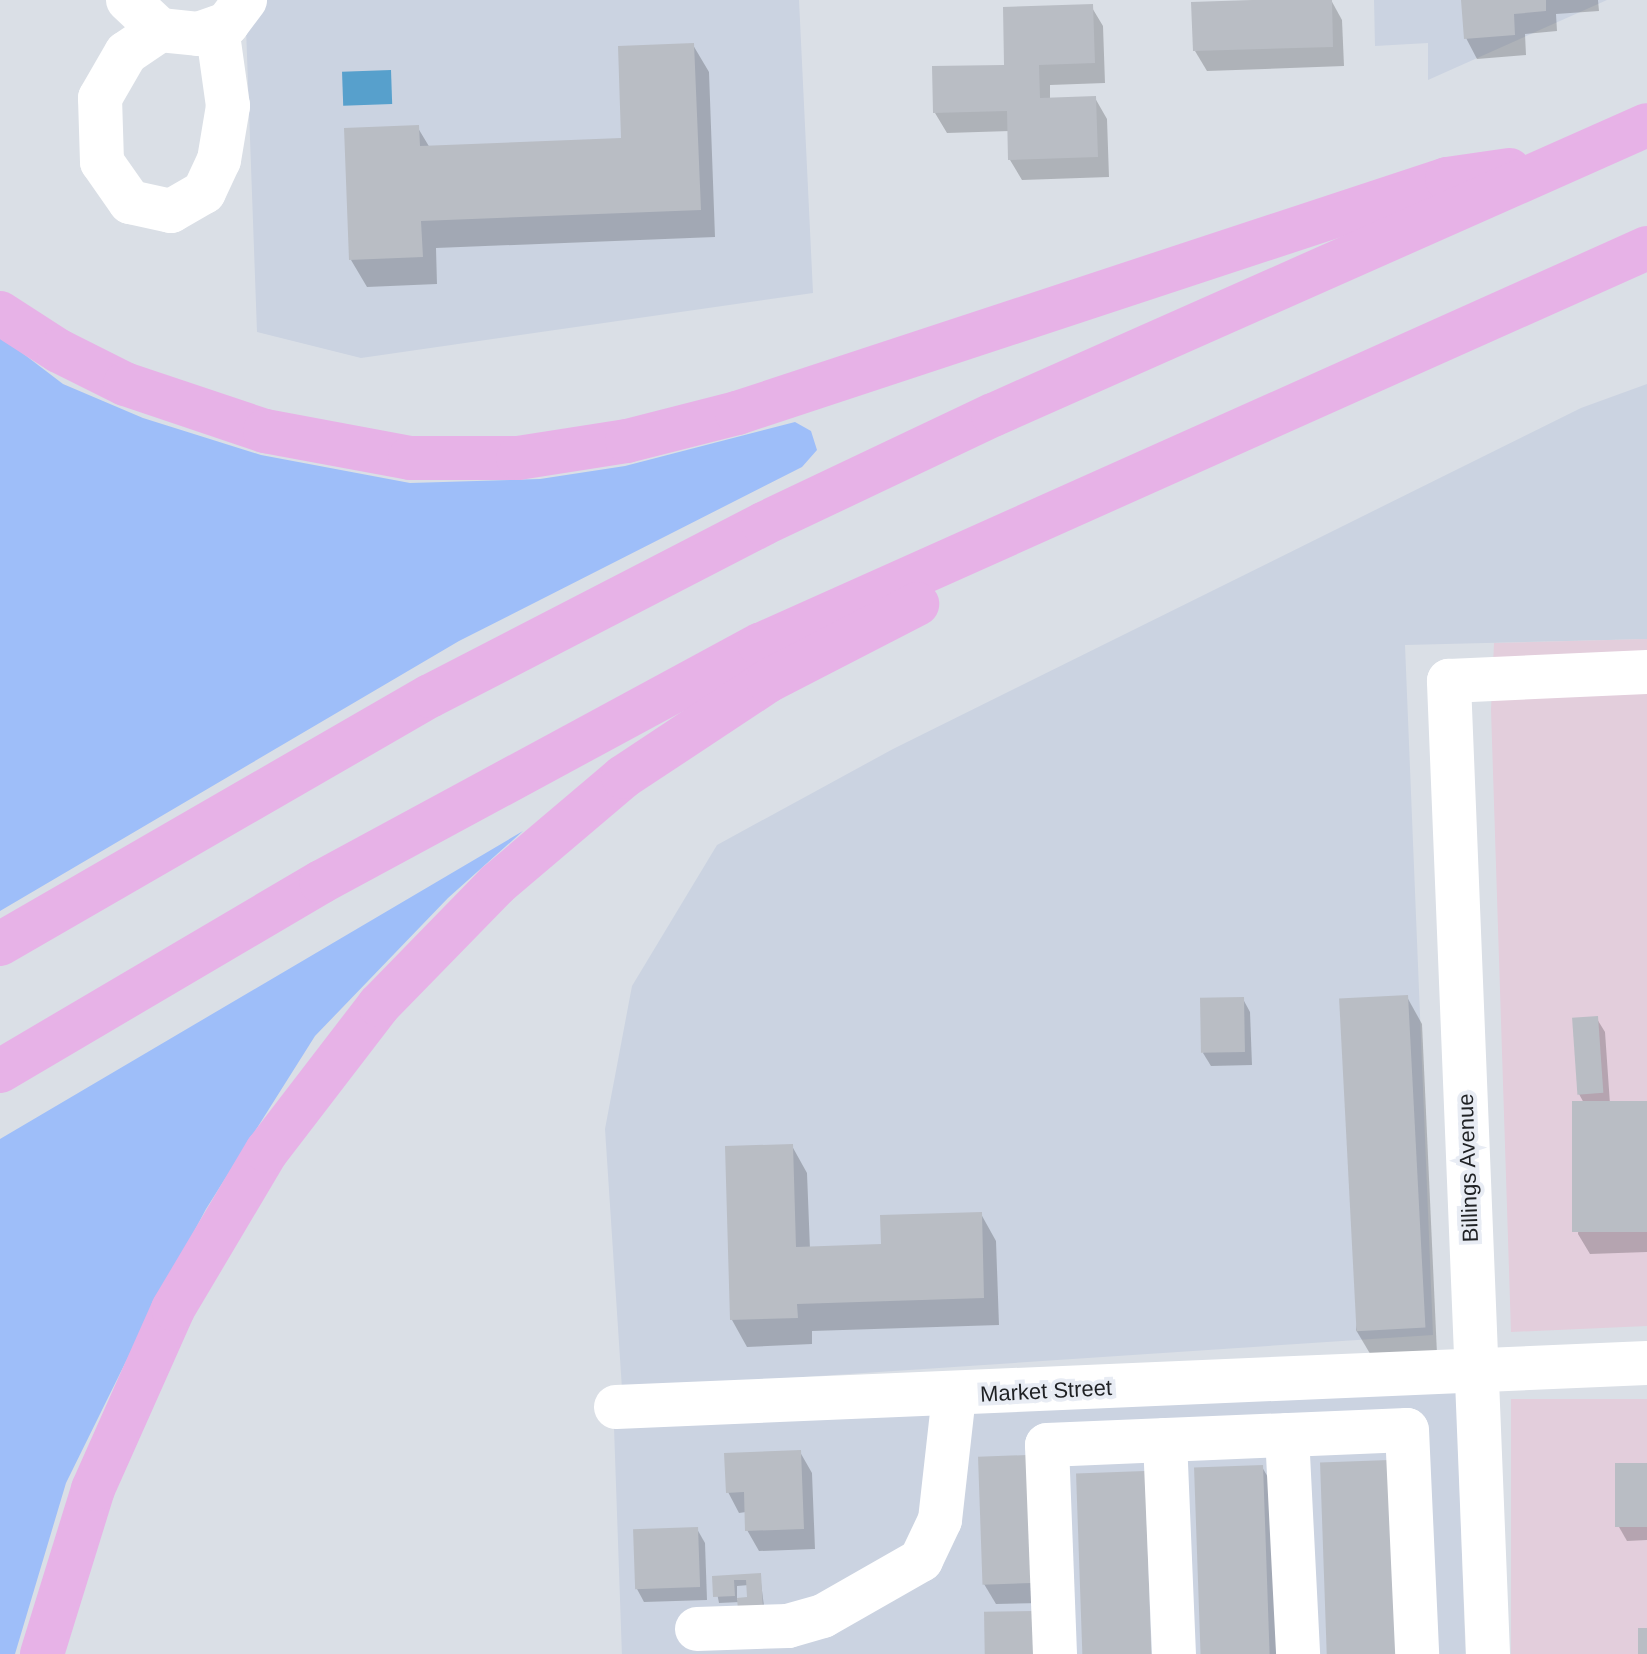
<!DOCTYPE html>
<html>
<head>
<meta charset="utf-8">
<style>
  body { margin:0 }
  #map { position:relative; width:1647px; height:1654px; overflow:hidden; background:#dadfe6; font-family:Arial,sans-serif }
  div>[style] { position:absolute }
  .built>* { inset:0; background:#cbd3e1; transform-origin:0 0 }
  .industrial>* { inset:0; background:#e3cedc; transform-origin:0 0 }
  .green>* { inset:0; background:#9ebef9 }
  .water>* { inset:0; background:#57a0cc; transform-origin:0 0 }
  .shadow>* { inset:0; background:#0003 }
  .building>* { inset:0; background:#b9bdc4; transform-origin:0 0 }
  .minor>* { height:44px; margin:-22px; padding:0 22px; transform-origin:22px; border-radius:22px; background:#fff }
  .highway>* { height:44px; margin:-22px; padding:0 22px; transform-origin:22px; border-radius:22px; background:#e7b2e7 }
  span { translate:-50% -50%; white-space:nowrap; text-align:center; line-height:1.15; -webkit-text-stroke:8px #e8ecf4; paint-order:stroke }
  .street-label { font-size:22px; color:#1f2124 }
</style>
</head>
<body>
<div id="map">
  <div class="built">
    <i style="clip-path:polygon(245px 0,799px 0,813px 293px,361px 358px,257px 332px)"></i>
    <i style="clip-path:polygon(1374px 0,1607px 0,1428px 80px,1428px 43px,1375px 46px)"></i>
    <i style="clip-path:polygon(1647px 384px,1647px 639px,1405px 645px,1433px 1335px,622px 1389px,605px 1129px,632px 986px,717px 845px,893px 749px,1581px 408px)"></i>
    <i style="left:1456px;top:1384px;width:270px;height:843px;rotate:88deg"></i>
  </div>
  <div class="industrial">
    <i style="clip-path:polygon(1647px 639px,1647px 1326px,1511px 1332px,1491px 710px,1494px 643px)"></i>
    <i style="left:1647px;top:1399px;width:255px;height:136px;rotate:90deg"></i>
  </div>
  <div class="green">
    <i style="clip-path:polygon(0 336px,63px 384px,143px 418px,261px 455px,410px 483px,540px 479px,625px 466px,795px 422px,811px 431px,817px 450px,802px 467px,459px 641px,0 911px)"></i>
    <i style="clip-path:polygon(523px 831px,448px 898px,315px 1036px,206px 1209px,137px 1339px,66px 1483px,15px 1654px,0 1654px,0 1139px)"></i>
  </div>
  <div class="water">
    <i style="left:391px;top:70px;width:34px;height:49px;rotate:88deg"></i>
  </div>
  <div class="shadow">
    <i style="clip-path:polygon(1309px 0,1331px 0,1342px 20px,1344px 66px,1207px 71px,1195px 51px)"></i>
    <i style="clip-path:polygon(1463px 0,1598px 0,1599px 11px,1556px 14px,1557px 31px,1525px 34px,1526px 55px,1477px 59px,1466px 38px)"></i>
    <i style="clip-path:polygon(1091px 6px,1103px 26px,1105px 83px,1050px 85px,1050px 100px,1095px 98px,1107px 119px,1109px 177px,1022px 180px,1010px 160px,1010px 131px,947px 133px,935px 113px)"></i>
    <i style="clip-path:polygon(693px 45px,709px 72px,715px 237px,436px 248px,437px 284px,367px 287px,351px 260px,418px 128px,430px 148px,624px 140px)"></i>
    <i style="clip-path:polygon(1407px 997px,1422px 1024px,1437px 1354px,1372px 1357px,1356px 1330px)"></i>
    <i style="clip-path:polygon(1243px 999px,1250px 1012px,1252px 1065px,1211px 1066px,1203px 1053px)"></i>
    <i style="clip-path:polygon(1597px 1019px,1605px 1032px,1610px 1104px,1647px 1103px,1647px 1252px,1590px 1254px,1578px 1234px,1585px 1105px,1579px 1094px)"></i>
    <i style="clip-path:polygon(792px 1146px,807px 1173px,810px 1249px,883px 1246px,981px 1214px,996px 1241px,999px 1325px,812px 1331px,812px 1344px,747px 1347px,732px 1320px)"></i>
    <i style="clip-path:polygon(800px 1452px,812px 1473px,815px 1549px,759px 1551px,747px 1530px,746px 1512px,739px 1513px,728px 1492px)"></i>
    <i style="clip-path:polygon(1026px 1457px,1042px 1603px,996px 1604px,984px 1584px)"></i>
    <i style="clip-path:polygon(1647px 1465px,1647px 1540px,1627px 1541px,1619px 1527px)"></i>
    <i style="clip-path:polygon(1262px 1467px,1278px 1494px,1284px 1654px,1203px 1654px)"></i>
    <i style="clip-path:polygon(697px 1529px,705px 1543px,707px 1600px,644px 1602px,637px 1589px)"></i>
    <i style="clip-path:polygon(evenodd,760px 1575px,765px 1614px,740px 1602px,719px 1603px,714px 1578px,760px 1575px,749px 1585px,750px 1599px,737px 1600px,737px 1586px,749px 1585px)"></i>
  </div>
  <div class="building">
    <i style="clip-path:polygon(1252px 0,1332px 0,1333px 47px,1193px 51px,1191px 2px)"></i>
    <i style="clip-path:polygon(1461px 0,1546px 0,1546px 11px,1514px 14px,1515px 35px,1464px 39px)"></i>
    <i style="clip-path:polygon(1093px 4px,1095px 63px,1039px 65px,1040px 98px,1096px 96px,1098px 157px,1008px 160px,1007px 111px,933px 113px,932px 66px,1004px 65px,1003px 7px)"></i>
    <i style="clip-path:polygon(694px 43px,701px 210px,421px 221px,423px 257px,349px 260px,344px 128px,419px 125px,420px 146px,621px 138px,618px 46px)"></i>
    <i style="left:1408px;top:995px;width:333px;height:69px;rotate:87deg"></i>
    <i style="left:1244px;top:997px;width:55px;height:44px;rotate:89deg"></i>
    <i style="left:1598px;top:1016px;width:77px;height:26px;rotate:86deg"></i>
    <i style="left:1647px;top:1101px;width:131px;height:75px;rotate:90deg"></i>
    <i style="clip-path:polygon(793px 1144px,796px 1247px,881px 1244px,880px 1215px,982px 1212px,984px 1298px,797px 1304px,798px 1318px,730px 1320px,725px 1146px)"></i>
    <i style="clip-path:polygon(801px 1450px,804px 1529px,745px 1531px,744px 1492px,726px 1493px,724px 1453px)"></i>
    <i style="left:1027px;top:1455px;width:128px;height:49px;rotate:88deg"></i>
    <i style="left:1390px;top:1460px;width:194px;height:70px;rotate:88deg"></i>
    <i style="left:1647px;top:1463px;width:64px;height:32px;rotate:90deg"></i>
    <i style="left:1263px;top:1465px;width:189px;height:69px;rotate:88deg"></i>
    <i style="left:1145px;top:1471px;width:183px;height:69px;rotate:88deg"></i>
    <i style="left:698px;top:1527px;width:60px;height:65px;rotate:88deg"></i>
    <i style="clip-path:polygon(761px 1573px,763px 1608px,738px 1610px,737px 1598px,747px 1597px,746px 1580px,734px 1580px,735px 1596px,713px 1597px,712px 1576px)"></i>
    <i style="left:1034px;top:1611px;width:43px;height:50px;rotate:89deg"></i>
    <i style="left:1638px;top:1628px;width:9px;height:26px"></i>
  </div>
  <div class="minor">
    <i style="left:128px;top:0;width:44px;rotate:43.2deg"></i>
    <i style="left:160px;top:30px;width:38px;rotate:6deg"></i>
    <i style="left:198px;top:34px;width:31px;rotate:-19deg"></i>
    <i style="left:227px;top:24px;width:30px;rotate:-53deg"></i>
    <i style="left:160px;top:30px;width:41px;rotate:145.9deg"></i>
    <i style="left:126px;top:53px;width:52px;rotate:120deg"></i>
    <i style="left:100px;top:98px;width:64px;rotate:88.2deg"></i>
    <i style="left:102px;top:162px;width:49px;rotate:55deg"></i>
    <i style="left:130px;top:202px;width:42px;rotate:12.4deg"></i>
    <i style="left:171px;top:211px;width:38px;rotate:-30deg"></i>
    <i style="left:204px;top:192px;width:35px;rotate:-65deg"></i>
    <i style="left:219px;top:160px;width:55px;rotate:-80.5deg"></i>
    <i style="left:228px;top:106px;width:79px;rotate:-98deg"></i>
    <i style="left:616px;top:1407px;width:1032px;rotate:-2.44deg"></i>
    <i style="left:1287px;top:1435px;width:219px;rotate:87.1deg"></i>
    <i style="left:1165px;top:1440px;width:214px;rotate:87.6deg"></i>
    <i style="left:697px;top:1629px;width:91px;rotate:-1.9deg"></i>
    <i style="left:788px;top:1626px;width:36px;rotate:-16deg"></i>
    <i style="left:823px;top:1616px;width:113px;rotate:-29.7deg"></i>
    <i style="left:921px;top:1560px;width:44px;rotate:-64.6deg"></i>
    <i style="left:940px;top:1520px;width:126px;rotate:-83.6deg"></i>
    <i style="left:1055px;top:1654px;width:209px;rotate:-92.2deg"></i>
    <i style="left:1047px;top:1445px;width:360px;rotate:-2.4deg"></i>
    <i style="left:1407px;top:1430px;width:224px;rotate:87.4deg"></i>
    <i style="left:1488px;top:1654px;width:974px;rotate:-92.3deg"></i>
    <i style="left:1449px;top:681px;width:198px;rotate:-2.6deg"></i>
  </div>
  <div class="highway">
    <i style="left:0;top:313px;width:70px;rotate:32.8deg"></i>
    <i style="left:59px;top:351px;width:74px;rotate:26.6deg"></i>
    <i style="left:125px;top:384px;width:148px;rotate:18.6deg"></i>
    <i style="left:265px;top:431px;width:147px;rotate:10.5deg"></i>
    <i style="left:410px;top:458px;width:108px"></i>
    <i style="left:518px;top:458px;width:110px;rotate:-8.9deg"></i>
    <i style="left:627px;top:441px;width:114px;rotate:-14.3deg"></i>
    <i style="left:737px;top:413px;width:748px;rotate:-18.24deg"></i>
    <i style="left:1447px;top:179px;width:63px;rotate:-8.3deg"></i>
    <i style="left:0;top:944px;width:496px;rotate:-30deg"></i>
    <i style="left:430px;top:696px;width:375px;rotate:-27.3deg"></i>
    <i style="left:763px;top:524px;width:255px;rotate:-25.4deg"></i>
    <i style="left:993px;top:415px;width:715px;rotate:-23.91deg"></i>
    <i style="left:0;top:1071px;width:373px;rotate:-30.5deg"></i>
    <i style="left:321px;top:882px;width:499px;rotate:-28.4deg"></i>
    <i style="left:760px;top:645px;width:972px;rotate:-24.11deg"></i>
    <i style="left:42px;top:1654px;width:173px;rotate:-72.8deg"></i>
    <i style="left:93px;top:1489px;width:197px;rotate:-66deg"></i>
    <i style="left:173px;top:1309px;width:184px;rotate:-59.3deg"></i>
    <i style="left:267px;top:1151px;width:184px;rotate:-52.5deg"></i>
    <i style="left:379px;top:1005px;width:169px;rotate:-45.7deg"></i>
    <i style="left:497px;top:884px;width:165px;rotate:-40.3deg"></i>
    <i style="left:623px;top:777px;width:174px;rotate:-33.5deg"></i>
    <i style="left:768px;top:681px;width:168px;rotate:-27.3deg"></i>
  </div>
  <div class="street-label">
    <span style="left:1468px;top:1168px;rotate:-92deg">Billings Avenue</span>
    <span style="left:1046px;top:1391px;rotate:-3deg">Market Street</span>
  </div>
</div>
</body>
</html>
